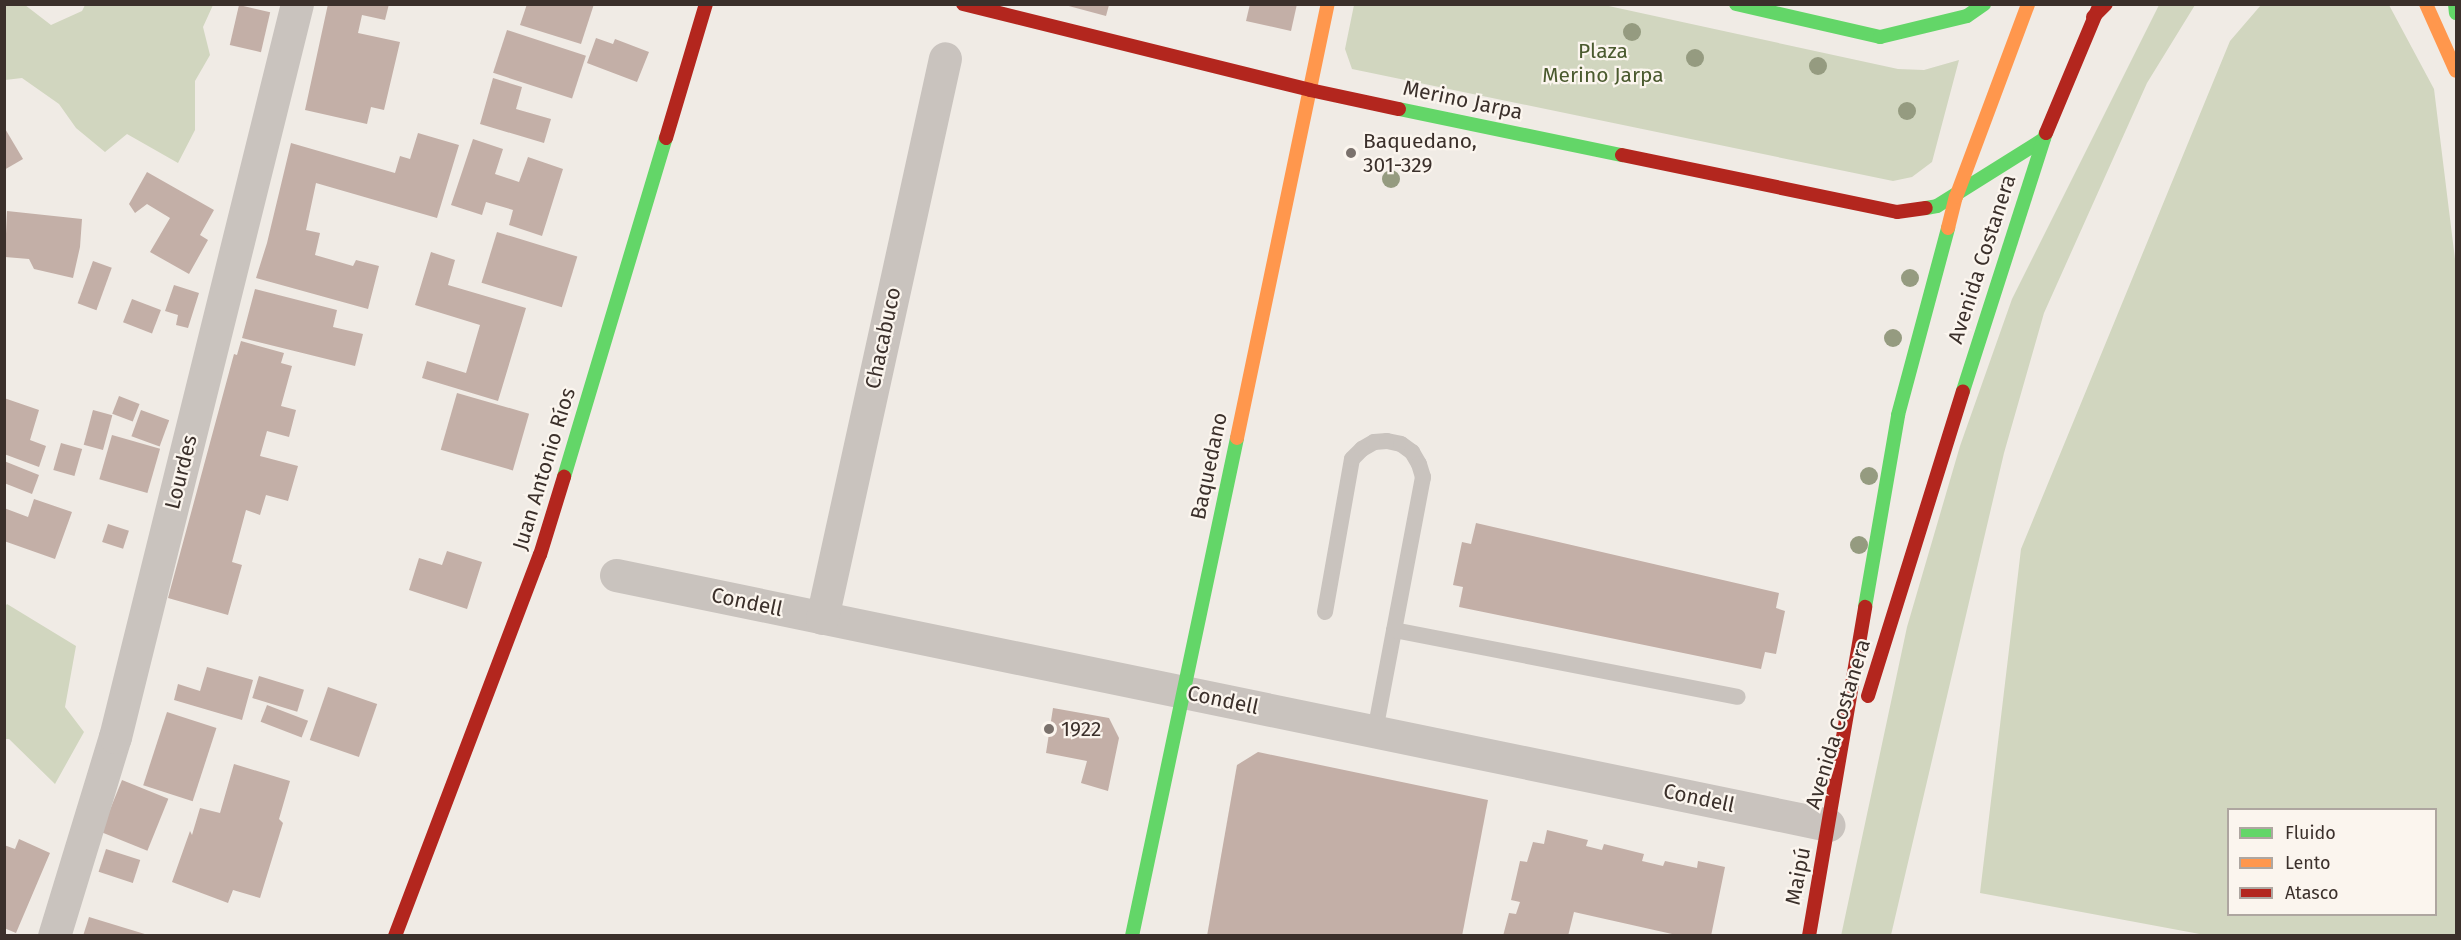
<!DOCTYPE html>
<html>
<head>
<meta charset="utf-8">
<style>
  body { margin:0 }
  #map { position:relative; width:2461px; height:940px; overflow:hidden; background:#f0ebe5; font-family:"Fira Sans",sans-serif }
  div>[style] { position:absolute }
  .green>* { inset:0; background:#d1d6bf }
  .building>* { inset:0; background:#c3afa7; transform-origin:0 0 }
  .lane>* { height:16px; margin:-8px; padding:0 8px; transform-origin:8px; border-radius:8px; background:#c9c3be }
  .street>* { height:33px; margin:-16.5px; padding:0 16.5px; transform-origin:16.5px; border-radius:16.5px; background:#c9c3be }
  .fast>* { height:14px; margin:-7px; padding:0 7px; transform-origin:7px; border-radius:7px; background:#63d668 }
  .slow>* { height:14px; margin:-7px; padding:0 7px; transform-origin:7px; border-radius:7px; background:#ff974d }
  .jam>* { height:14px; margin:-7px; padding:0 7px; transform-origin:7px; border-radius:7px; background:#b3261e }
  .trees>* { width:18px; height:18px; margin:-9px; border-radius:50%; background:#959b80 }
  .dots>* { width:16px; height:16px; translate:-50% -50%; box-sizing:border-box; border:3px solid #fbf5ee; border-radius:50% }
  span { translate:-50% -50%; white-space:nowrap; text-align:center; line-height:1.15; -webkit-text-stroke:4.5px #fbf5ee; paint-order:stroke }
  .park-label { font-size:21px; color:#4a5a2e }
  .street-label { font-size:21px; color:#3b302b }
  .poi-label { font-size:21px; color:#3b302b }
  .left { translate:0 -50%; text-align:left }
  .frame { position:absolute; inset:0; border:6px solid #3b302b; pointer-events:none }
  .legend { position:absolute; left:2227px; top:808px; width:210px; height:108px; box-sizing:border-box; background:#fbf5ee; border:2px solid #aea6a0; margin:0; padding:8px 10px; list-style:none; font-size:18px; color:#3b302b }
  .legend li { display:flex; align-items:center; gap:12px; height:30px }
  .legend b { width:30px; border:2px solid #aea6a0 }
</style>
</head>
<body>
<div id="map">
  <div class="green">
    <i style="clip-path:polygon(4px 5px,25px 5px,51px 25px,82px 11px,85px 5px,213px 5px,203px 27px,210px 55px,195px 81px,195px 130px,178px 163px,127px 134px,105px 152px,76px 128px,59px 104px,22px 78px,5px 80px)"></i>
    <i style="clip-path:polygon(1604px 5px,1898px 69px,1924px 70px,1959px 60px,1932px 162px,1912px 177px,1893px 181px,1352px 69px,1345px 49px,1354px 5px)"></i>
    <i style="clip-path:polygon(2159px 5px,2195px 5px,2147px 83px,2044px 313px,2004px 453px,1891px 935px,1841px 936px,1907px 627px,1960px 446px,2012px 299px)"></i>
    <i style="clip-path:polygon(evenodd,2261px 5px,2389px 5px,2434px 89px,2456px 267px,2456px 935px,2205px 935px,1980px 893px,2021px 549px,2230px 41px,2261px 5px,2228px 810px,2436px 810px,2436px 914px,2228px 914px,2228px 810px)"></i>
    <i style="clip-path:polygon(7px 604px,76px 646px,65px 707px,84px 732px,55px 784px,9px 739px,5px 739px,4px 608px)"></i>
  </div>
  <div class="building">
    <i style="clip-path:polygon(328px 4px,389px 4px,385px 20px,362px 15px,358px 33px,400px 42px,384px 110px,371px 107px,367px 124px,305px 110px)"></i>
    <i style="clip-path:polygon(527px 4px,594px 4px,581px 44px,520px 25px)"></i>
    <i style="clip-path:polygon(1250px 4px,1297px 4px,1291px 31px,1246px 21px)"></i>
    <i style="left:239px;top:5px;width:32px;height:41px;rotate:13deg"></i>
    <i style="clip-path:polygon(1065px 5px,1109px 5px,1106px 16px)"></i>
    <i style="left:507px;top:30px;width:83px;height:45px;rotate:18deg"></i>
    <i style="clip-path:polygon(596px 38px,613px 44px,615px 39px,649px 52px,637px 82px,587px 63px)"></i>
    <i style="clip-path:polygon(493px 78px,522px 87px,516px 109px,551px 119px,544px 143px,480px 124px)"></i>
    <i style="clip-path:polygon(4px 127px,23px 159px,4px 170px)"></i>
    <i style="clip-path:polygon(418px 133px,459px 145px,437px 218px,316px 183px,306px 230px,320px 233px,315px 255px,353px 266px,356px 260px,379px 266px,368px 309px,256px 278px,267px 243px,291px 143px,395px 173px,400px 156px,410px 159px)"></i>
    <i style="clip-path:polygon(473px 139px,503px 149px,495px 174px,519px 182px,528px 157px,563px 169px,542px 236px,509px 225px,513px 210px,486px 202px,482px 215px,451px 205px)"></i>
    <i style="clip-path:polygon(147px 172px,214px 210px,200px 235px,208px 240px,189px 274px,150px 252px,170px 218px,147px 204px,135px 213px,129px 204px)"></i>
    <i style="clip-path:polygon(7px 211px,82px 219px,80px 247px,73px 278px,34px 269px,29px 259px,5px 257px)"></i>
    <i style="left:497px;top:232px;width:84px;height:53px;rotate:17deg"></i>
    <i style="clip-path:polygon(431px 252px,455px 260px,448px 285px,526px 308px,498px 401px,422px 378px,427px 361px,466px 373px,480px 325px,415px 305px)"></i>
    <i style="left:93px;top:261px;width:20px;height:45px;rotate:20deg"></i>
    <i style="clip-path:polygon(174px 285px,199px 293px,188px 328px,176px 325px,178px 315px,165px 311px)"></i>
    <i style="clip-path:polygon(255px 289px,337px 310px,333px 327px,363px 334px,355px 366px,242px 338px)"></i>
    <i style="left:132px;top:299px;width:31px;height:25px;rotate:21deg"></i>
    <i style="clip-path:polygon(241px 341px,284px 353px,281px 363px,292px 366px,281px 406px,296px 410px,289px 437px,267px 431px,260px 456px,298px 466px,288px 501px,266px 495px,260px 515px,246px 510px,232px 562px,242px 565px,228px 615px,168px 598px,234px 354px,237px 355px)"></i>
    <i style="left:457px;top:393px;width:75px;height:59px;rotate:16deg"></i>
    <i style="left:119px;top:396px;width:22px;height:19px;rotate:21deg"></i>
    <i style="clip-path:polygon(4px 398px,39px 410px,30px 440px,46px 446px,39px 467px,4px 454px)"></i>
    <i style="left:93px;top:410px;width:20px;height:36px;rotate:15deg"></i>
    <i style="left:141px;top:410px;width:30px;height:28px;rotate:20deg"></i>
    <i style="left:112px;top:435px;width:50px;height:46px;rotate:16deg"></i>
    <i style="left:61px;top:443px;width:22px;height:28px;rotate:16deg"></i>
    <i style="clip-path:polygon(4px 461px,39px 475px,32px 494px,4px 483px)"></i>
    <i style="clip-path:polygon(34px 499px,72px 512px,55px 559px,4px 541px,4px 508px,28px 517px)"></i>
    <i style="clip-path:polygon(1476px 523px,1779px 593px,1776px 608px,1785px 611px,1776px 654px,1765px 652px,1761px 669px,1459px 607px,1463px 587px,1453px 585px,1462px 542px,1471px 544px)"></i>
    <i style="left:108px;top:524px;width:22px;height:19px;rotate:18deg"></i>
    <i style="clip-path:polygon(447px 551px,482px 562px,467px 609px,409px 590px,419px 558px,442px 565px)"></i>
    <i style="clip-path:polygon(207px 667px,253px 680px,242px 720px,174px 700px,178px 684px,200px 691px)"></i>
    <i style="left:259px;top:676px;width:47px;height:23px;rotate:17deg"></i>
    <i style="left:328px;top:687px;width:52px;height:56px;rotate:19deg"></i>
    <i style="left:267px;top:705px;width:44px;height:18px;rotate:21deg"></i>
    <i style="clip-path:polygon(1053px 708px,1109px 718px,1119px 738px,1108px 791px,1081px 783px,1087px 761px,1046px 753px)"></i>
    <i style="left:167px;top:712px;width:52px;height:77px;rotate:18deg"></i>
    <i style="clip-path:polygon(1258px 752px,1488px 800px,1462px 936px,1207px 936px,1237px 765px)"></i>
    <i style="clip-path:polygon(234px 764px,290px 781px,279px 819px,283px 823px,260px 898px,233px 890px,228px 903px,172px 882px,190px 831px,192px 835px,200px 808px,220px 813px)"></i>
    <i style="left:122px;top:780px;width:50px;height:56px;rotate:22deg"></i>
    <i style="clip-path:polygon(1547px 830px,1588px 840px,1586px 846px,1602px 850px,1604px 844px,1644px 854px,1642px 861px,1663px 866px,1665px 861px,1697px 868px,1698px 861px,1725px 867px,1711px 936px,1681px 936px,1574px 912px,1568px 936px,1503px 936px,1509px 913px,1516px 914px,1520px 902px,1511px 900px,1520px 861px,1527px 862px,1533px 842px,1544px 844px)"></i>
    <i style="clip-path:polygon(19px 839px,50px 853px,16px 933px,4px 928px,4px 845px,15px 849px)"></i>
    <i style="left:106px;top:849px;width:36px;height:24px;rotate:18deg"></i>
    <i style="clip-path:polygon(89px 917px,148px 935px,148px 936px,83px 936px)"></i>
  </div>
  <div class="lane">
    <i style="left:1325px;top:612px;width:155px;rotate:-80deg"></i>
    <i style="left:1352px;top:459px;width:14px;rotate:-45deg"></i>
    <i style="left:1362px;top:449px;width:14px;rotate:-30deg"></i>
    <i style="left:1374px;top:442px;width:13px;rotate:-4deg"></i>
    <i style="left:1387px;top:441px;width:14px;rotate:12deg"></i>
    <i style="left:1401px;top:444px;width:14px;rotate:36deg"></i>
    <i style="left:1412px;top:452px;width:14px;rotate:60deg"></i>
    <i style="left:1419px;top:464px;width:14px;rotate:73deg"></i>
    <i style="left:1423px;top:477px;width:258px;rotate:100.7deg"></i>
    <i style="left:1394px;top:630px;width:350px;rotate:11deg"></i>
  </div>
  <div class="street">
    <i style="left:616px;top:575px;width:1238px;rotate:11.65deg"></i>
    <i style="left:822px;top:618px;width:573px;rotate:-77.61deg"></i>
    <i style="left:54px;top:936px;width:208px;rotate:-73deg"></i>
    <i style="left:115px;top:737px;width:755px;rotate:-76.06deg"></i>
  </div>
  <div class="fast">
    <i style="left:1736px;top:4px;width:148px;rotate:12.9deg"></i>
    <i style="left:1880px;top:37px;width:89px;rotate:-13.6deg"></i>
    <i style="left:1967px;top:16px;width:21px;rotate:-35deg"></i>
    <i style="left:2455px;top:4px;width:9px;rotate:84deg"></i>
    <i style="left:1399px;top:109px;width:228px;rotate:11.7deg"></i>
    <i style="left:1926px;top:208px;width:11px;rotate:-10deg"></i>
    <i style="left:1937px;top:206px;width:126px;rotate:-32.1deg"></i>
    <i style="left:1963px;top:391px;width:271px;rotate:-72.2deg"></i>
    <i style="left:564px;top:477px;width:354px;rotate:-73.3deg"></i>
    <i style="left:1865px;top:607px;width:195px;rotate:-80.2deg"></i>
    <i style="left:1898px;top:415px;width:194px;rotate:-75deg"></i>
    <i style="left:1132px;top:936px;width:509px;rotate:-78.09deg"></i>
  </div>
  <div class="slow">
    <i style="left:2426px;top:4px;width:73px;rotate:65.9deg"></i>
    <i style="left:1948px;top:228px;width:32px;rotate:-76deg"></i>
    <i style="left:1956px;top:197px;width:206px;rotate:-69.5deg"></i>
    <i style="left:1237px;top:438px;width:443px;rotate:-78.2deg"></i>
  </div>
  <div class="jam">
    <i style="left:963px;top:4px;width:357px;rotate:13.9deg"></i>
    <i style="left:1310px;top:90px;width:91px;rotate:12.1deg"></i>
    <i style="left:2093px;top:17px;width:18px;rotate:-45deg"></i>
    <i style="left:2046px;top:133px;width:140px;rotate:-67.3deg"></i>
    <i style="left:666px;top:138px;width:140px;rotate:-73.4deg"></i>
    <i style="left:1622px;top:155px;width:281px;rotate:11.7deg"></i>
    <i style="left:1897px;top:212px;width:29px;rotate:-8deg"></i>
    <i style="left:1868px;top:696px;width:319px;rotate:-72.7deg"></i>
    <i style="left:395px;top:936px;width:408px;rotate:-69.2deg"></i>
    <i style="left:540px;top:555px;width:82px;rotate:-72.9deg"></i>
    <i style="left:1809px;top:936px;width:334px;rotate:-80.3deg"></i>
  </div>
  <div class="trees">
    <i style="left:1632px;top:32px"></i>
    <i style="left:1695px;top:58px"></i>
    <i style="left:1818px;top:66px"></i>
    <i style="left:1907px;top:111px"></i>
    <i style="left:1391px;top:179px"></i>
    <i style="left:1910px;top:278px"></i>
    <i style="left:1893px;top:338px"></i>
    <i style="left:1869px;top:476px"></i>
    <i style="left:1859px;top:545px"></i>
  </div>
  <div class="dots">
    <i style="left:1351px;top:153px;background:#7a716c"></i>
    <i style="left:1049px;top:729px;background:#7a716c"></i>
  </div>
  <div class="park-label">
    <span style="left:1603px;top:63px">Plaza<br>Merino Jarpa</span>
  </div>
  <div class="street-label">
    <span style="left:1463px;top:100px;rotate:12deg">Merino Jarpa</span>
    <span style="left:1982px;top:259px;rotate:-72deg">Avenida Costanera</span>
    <span style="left:883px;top:338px;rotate:-78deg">Chacabuco</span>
    <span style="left:1209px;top:466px;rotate:-78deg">Baquedano</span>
    <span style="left:544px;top:469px;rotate:-73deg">Juan Antonio Ríos</span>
    <span style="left:181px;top:472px;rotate:-76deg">Lourdes</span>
    <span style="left:747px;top:602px;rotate:12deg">Condell</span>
    <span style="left:1223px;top:700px;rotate:12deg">Condell</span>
    <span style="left:1838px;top:724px;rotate:-73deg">Avenida Costanera</span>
    <span style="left:1699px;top:798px;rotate:12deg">Condell</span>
    <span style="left:1798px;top:876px;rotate:-79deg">Maipú</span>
  </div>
  <div class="poi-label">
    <span class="left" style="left:1363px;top:153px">Baquedano,<br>301-329</span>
    <span class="left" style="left:1061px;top:729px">1922</span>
  </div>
  <div class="frame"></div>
  <ul class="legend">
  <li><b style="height:8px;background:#63d668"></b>Fluido</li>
  <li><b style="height:8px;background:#ff974d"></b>Lento</li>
  <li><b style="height:8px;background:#b3261e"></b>Atasco</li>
  </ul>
</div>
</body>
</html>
